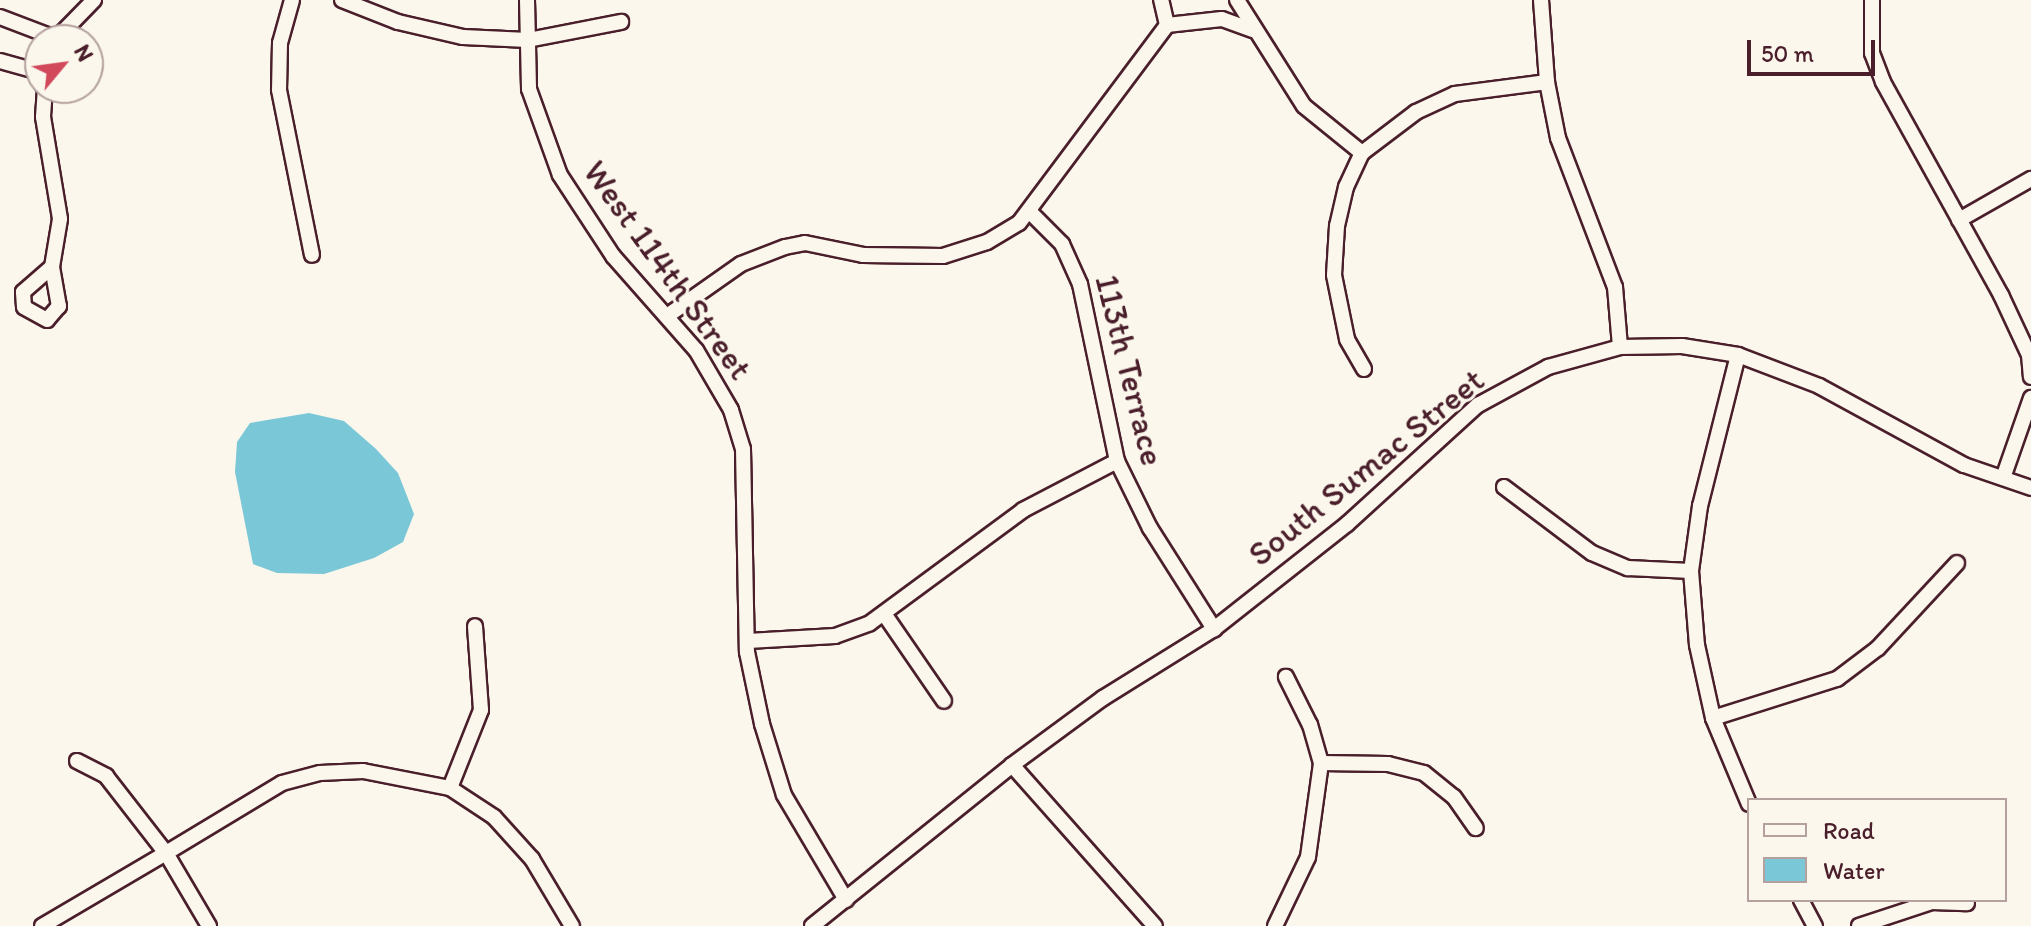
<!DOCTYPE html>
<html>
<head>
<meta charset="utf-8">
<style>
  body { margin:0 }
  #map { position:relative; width:2031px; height:926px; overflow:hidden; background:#fbf7ec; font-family:Itim,sans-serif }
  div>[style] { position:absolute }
  .water>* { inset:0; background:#7ac7d8 }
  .roads { filter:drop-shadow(2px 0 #4a1f2b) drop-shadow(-2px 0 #4a1f2b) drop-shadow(0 2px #4a1f2b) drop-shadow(0 -2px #4a1f2b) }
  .street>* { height:14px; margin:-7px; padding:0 7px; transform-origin:7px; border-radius:7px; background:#fbf7ec }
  span { translate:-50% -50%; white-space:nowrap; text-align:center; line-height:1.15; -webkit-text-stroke:6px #fbf7ec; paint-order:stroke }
  .street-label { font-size:34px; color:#4a1f2b }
  .legend { position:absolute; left:1747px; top:798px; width:260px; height:104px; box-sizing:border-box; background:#fbf7ec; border:2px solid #b4a19f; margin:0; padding:10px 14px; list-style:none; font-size:24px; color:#4a1f2b }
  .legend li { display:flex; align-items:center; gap:16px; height:40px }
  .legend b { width:40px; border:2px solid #b4a19f }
  .north { position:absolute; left:24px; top:24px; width:80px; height:80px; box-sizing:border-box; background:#fbf7ec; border:2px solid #b4a19f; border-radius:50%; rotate:61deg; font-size:22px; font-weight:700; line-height:32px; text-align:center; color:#4a1f2b }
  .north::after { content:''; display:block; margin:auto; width:28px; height:36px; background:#d1495b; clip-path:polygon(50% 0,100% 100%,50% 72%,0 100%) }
  .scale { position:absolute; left:1747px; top:40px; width:128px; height:36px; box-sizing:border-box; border:4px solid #4a1f2b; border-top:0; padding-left:10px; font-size:24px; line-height:28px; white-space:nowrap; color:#4a1f2b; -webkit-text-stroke:6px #fbf7ec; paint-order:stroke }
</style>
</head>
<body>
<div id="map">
  <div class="water">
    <i style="clip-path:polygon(309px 413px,344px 421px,376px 449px,398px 473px,414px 514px,403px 542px,374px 558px,324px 574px,277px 573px,253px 564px,235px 472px,237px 442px,250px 423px)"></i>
  </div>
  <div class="roads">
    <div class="street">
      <i style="left:292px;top:0;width:45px;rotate:105.6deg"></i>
      <i style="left:280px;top:43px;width:47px;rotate:91.2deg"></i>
      <i style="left:279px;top:90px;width:168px;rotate:78.7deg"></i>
      <i style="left:342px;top:0;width:60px;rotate:21.4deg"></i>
      <i style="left:398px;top:22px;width:67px;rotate:13deg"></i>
      <i style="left:463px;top:37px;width:65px;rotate:2.6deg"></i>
      <i style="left:528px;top:40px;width:95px;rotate:-11deg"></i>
      <i style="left:527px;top:0;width:89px;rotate:88.7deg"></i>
      <i style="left:529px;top:89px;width:91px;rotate:70.2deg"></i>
      <i style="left:560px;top:175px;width:97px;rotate:56.8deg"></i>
      <i style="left:613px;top:256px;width:125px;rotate:48.6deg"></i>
      <i style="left:696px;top:350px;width:69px;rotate:59.7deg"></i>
      <i style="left:731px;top:410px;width:41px;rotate:72.9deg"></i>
      <i style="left:743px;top:449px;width:203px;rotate:88.9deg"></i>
      <i style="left:747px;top:652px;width:74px;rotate:78.2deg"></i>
      <i style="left:762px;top:724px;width:74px;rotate:72.8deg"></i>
      <i style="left:784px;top:795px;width:122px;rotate:59.4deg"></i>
      <i style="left:1237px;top:0;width:125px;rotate:57.7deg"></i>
      <i style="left:1304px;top:106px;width:75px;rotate:39deg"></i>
      <i style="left:1541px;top:0;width:82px;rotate:85.8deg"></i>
      <i style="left:1547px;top:82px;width:57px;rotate:78.9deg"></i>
      <i style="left:1558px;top:138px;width:160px;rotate:69.1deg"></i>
      <i style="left:1615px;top:287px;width:60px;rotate:85.2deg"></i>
      <i style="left:1872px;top:0;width:53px;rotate:90deg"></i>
      <i style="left:1872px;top:53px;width:31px;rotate:69deg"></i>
      <i style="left:1883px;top:82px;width:244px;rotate:61deg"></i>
      <i style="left:2001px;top:295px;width:66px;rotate:65deg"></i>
      <i style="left:2029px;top:355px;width:22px;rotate:85deg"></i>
      <i style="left:0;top:17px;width:59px;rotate:20.9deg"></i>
      <i style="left:1167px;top:25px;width:55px;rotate:-6.2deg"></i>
      <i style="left:1222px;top:19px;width:33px;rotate:20deg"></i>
      <i style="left:55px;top:40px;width:56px;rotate:-45.7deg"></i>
      <i style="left:0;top:61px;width:41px;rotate:15.4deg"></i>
      <i style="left:45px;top:88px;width:29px;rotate:94deg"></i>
      <i style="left:43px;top:117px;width:103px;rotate:80.5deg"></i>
      <i style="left:60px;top:219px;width:49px;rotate:99.5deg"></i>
      <i style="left:52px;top:267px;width:40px;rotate:80deg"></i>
      <i style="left:59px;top:306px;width:18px;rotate:131deg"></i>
      <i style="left:47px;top:320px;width:26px;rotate:-151deg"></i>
      <i style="left:24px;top:307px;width:15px;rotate:-94deg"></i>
      <i style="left:23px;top:292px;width:38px;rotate:-41deg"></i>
      <i style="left:1031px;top:213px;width:44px;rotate:45deg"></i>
      <i style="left:1062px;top:244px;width:44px;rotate:65.8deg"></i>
      <i style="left:1080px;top:284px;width:181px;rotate:78.2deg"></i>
      <i style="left:1117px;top:461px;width:75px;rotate:63.8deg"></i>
      <i style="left:1150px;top:528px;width:120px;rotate:57.6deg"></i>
      <i style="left:1959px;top:220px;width:83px;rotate:-29.7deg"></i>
      <i style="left:667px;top:316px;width:90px;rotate:-35.1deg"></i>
      <i style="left:741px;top:264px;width:47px;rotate:-21.1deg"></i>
      <i style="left:785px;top:247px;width:20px;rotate:-11deg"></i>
      <i style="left:805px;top:243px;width:59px;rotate:11.7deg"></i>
      <i style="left:863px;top:255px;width:80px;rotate:0.7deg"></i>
      <i style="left:943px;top:256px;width:46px;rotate:-17.7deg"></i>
      <i style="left:987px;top:242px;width:37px;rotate:-31deg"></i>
      <i style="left:1019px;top:223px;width:247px;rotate:-53.2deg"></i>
      <i style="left:1167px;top:25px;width:26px;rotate:-103deg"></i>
      <i style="left:1738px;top:355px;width:156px;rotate:104.1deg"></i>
      <i style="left:1700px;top:506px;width:66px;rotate:97.9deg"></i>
      <i style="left:1691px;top:571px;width:74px;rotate:85.4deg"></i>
      <i style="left:1697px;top:645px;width:75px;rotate:77.6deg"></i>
      <i style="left:1713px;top:718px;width:93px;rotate:67.3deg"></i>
      <i style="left:1364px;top:369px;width:34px;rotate:-120deg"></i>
      <i style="left:1347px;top:339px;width:65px;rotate:-101.5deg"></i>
      <i style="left:1334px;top:275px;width:49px;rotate:-86.5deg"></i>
      <i style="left:1337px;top:226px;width:40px;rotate:-77deg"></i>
      <i style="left:1346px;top:187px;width:38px;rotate:-65deg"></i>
      <i style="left:1362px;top:153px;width:68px;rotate:-37.2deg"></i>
      <i style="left:1416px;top:112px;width:43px;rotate:-24.8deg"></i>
      <i style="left:1455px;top:94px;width:93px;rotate:-7.4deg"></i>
      <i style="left:2003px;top:478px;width:85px;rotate:-70.7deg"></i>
      <i style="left:1504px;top:487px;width:110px;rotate:36.9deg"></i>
      <i style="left:1592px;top:553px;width:39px;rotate:23deg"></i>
      <i style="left:1628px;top:568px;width:63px;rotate:2.7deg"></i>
      <i style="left:885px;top:615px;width:104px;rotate:55.5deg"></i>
      <i style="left:748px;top:641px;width:87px;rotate:-3.3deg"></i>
      <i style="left:835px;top:636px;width:37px;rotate:-20deg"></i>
      <i style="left:870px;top:623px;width:190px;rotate:-36.4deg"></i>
      <i style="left:1023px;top:510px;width:106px;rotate:-27.5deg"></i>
      <i style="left:1713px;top:718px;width:130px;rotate:-17.5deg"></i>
      <i style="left:1837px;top:679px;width:51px;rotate:-37.1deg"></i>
      <i style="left:1878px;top:648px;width:116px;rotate:-47.1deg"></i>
      <i style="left:77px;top:761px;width:33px;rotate:27deg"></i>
      <i style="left:106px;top:776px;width:98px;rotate:52.1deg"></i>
      <i style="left:166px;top:853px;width:135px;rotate:-31.1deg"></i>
      <i style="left:282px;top:783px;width:39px;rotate:-15deg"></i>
      <i style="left:320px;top:773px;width:43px;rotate:-2.7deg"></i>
      <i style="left:363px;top:771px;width:89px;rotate:11.1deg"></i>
      <i style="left:450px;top:788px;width:53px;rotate:33.4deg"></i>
      <i style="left:494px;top:817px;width:57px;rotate:47.9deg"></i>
      <i style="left:532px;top:859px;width:78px;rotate:59.2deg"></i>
      <i style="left:1321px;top:763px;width:67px;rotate:0.9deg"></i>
      <i style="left:1388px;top:764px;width:37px;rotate:14deg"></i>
      <i style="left:1424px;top:773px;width:38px;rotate:39deg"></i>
      <i style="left:1454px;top:797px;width:38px;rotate:55deg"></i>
      <i style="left:1012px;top:765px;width:215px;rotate:48.4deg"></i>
      <i style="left:450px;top:788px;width:84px;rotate:-68.3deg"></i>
      <i style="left:481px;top:710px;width:84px;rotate:-94.1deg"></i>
      <i style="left:1801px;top:900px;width:30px;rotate:62deg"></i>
      <i style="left:42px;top:926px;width:144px;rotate:-30.5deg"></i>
      <i style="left:166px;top:853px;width:85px;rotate:59.5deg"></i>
      <i style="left:812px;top:926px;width:257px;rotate:-38.8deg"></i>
      <i style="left:1012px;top:765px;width:113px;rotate:-36.4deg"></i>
      <i style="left:1103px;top:698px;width:131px;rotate:-31.9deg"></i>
      <i style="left:1214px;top:629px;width:169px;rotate:-38.3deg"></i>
      <i style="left:1347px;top:524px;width:177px;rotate:-42.3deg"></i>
      <i style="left:1478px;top:405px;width:80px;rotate:-28.5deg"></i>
      <i style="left:1548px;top:367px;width:75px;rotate:-15.5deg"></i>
      <i style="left:1620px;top:347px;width:62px;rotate:-0.9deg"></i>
      <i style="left:1682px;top:346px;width:57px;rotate:9.1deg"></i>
      <i style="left:1738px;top:355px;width:87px;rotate:20.9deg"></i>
      <i style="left:1819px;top:386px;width:165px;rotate:28.6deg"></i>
      <i style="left:1964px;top:465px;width:71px;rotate:18.9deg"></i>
      <i style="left:1275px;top:926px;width:76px;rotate:-64.4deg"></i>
      <i style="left:1308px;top:857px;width:95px;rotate:-82.1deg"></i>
      <i style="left:1321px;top:763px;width:40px;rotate:-106deg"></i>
      <i style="left:1310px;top:725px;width:54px;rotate:-116.6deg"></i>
      <i style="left:1859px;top:926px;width:77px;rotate:-18.2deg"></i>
      <i style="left:1932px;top:902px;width:35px;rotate:2deg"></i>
    </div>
  </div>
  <div class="street-label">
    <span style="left:668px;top:270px;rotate:54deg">West 114th Street</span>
    <span style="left:1130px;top:370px;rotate:76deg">113th Terrace</span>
    <span style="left:1366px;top:467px;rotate:-39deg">South Sumac Street</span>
  </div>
  <ul class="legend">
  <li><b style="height:10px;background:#fbf7ec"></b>Road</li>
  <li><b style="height:22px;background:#7ac7d8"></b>Water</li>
  </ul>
  <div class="north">N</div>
  <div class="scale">50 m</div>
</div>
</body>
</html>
